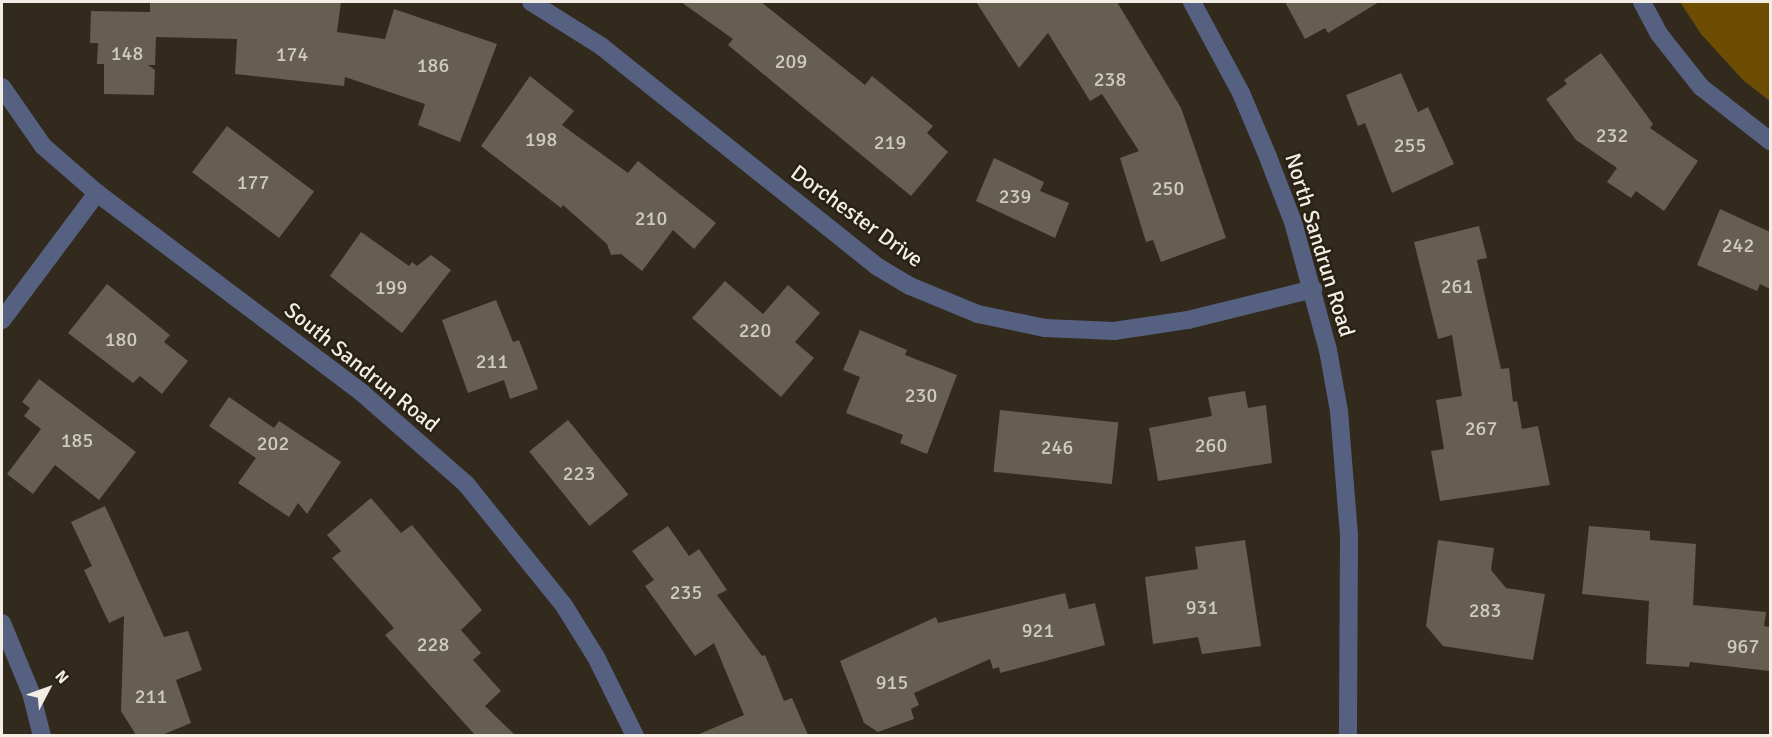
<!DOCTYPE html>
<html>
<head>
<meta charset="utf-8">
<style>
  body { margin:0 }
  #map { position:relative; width:1772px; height:737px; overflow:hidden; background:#322a1d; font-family:Signika,sans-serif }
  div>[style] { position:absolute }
  .green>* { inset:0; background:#6d4d02 }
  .building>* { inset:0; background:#665e50; transform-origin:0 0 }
  .minor>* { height:18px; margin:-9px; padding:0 9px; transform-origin:9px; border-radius:9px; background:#566182 }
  span { translate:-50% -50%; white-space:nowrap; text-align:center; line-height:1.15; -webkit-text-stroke:5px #282114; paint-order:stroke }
  .number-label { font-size:20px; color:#cfcac0 }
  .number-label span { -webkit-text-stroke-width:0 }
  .street-label { font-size:22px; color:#f2eee5 }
  .frame { position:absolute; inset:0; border:3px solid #f2eee5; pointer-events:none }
  .north { position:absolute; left:18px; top:659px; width:60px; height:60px; -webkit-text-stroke:4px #282114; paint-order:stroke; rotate:49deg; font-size:16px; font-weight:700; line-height:24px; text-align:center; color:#f2eee5 }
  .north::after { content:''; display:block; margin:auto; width:21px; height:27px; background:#f2eee5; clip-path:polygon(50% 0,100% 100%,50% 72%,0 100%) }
</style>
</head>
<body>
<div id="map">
  <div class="green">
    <i style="clip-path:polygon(1680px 2px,1770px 2px,1770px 101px,1744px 81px,1701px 34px)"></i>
  </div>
  <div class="building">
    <i style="clip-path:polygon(150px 2px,341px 2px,337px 32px,385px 39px,394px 9px,497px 44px,460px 142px,418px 125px,425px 104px,345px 77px,344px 86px,235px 74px,237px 39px,156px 37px,155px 65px,148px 65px,155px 70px,154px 95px,104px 94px,104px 64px,97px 64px,98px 43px,90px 43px,91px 11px,150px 12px)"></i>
    <i style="clip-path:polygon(681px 2px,761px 2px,865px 85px,872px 76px,933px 126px,927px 133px,948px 152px,911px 196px,728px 45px,733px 39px)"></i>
    <i style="clip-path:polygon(976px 2px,1117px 2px,1181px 108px,1226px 238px,1161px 262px,1153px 240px,1146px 242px,1120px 158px,1139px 151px,1102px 94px,1090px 101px,1048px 33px,1019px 68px)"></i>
    <i style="clip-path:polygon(1285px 2px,1379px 2px,1328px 33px,1325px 28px,1305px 39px)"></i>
    <i style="clip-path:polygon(1601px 53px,1653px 124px,1650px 128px,1698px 161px,1664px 211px,1636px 191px,1631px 198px,1607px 182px,1617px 168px,1576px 140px,1546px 99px,1567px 84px,1564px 80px)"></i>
    <i style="clip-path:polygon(1401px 73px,1418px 112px,1428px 107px,1454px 164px,1392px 193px,1365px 123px,1358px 126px,1346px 95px)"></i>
    <i style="clip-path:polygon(530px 76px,574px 111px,562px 125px,628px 173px,638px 161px,716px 223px,694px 249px,673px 230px,642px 271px,621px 254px,611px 255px,607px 244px,563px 205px,561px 208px,481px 146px)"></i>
    <i style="left:227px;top:126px;width:109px;height:58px;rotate:37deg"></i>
    <i style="clip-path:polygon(994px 158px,1044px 182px,1040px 191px,1069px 203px,1055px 238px,976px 201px)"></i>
    <i style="clip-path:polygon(1720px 209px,1770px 232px,1770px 289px,1760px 284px,1757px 291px,1697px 265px)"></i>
    <i style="clip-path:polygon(1479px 226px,1487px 258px,1477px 260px,1501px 369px,1509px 368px,1513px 402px,1517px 401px,1522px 429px,1538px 426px,1550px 485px,1440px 501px,1431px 451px,1444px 449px,1436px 400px,1462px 396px,1452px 335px,1438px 339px,1414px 242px)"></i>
    <i style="clip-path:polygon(361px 232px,409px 266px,412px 262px,417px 266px,431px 255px,451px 270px,402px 333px,330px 276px)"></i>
    <i style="clip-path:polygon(725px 281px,763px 314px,788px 285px,820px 313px,795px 342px,814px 358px,781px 397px,692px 318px)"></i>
    <i style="clip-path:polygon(107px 284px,170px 335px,164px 342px,188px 361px,162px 394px,140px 376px,133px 383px,68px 333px)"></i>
    <i style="clip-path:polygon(496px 300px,513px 342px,519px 340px,538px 389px,510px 399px,504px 380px,468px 393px,442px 320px)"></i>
    <i style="clip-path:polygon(860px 330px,907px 350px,905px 355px,957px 375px,927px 454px,900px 443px,903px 435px,846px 413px,860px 377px,843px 370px)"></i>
    <i style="clip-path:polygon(39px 379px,136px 452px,99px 500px,55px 465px,33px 494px,7px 474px,41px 429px,24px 416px,30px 408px,22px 402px)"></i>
    <i style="clip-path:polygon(1245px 391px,1248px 408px,1266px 405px,1272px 463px,1158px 481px,1149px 428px,1212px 416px,1208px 397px)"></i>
    <i style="clip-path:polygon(229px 397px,274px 428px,279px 421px,341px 462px,307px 514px,298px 503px,289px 517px,238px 483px,256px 458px,209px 426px)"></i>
    <i style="left:1000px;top:410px;width:119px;height:62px;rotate:6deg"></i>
    <i style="left:568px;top:420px;width:96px;height:50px;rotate:51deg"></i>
    <i style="clip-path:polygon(371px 498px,401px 533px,412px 525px,482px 610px,461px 630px,481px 653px,473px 660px,501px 691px,485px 706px,515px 735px,475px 735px,385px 635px,394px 628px,332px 558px,341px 551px,327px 535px)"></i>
    <i style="clip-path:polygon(105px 506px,164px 637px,188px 631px,202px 670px,176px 680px,191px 723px,162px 735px,136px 735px,121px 711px,124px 616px,109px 623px,84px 570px,92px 566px,71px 522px)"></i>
    <i style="clip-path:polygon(668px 526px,689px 556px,699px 549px,727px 590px,717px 595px,762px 656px,765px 655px,784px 701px,792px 698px,808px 735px,697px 735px,744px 715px,714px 643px,695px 656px,645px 586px,654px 580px,632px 551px)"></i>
    <i style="clip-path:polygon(1589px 526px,1650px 531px,1650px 540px,1696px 544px,1693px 605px,1766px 612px,1764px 626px,1770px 627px,1770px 671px,1690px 662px,1689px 667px,1646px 664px,1649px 601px,1582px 594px)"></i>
    <i style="clip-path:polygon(1245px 540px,1261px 646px,1202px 654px,1198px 637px,1153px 644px,1145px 577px,1198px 569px,1195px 547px)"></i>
    <i style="clip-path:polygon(1438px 540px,1494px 548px,1491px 570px,1506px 588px,1545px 594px,1533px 660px,1443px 646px,1426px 626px)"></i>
    <i style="clip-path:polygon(1065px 593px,1069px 609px,1095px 603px,1105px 645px,1000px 673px,999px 667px,993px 669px,990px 659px,914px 693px,919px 705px,911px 709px,914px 719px,878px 732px,864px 723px,840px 661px,936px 617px,938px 623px)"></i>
  </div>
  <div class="minor">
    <i style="left:531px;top:2px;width:83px;rotate:32.2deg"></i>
    <i style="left:601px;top:46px;width:354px;rotate:38.6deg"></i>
    <i style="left:878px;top:267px;width:37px;rotate:31deg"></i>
    <i style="left:910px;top:286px;width:74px;rotate:22.4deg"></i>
    <i style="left:978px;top:314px;width:68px;rotate:11.8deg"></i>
    <i style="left:1045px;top:328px;width:69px;rotate:2.5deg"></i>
    <i style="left:1114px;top:331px;width:75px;rotate:-8.5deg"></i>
    <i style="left:1188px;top:320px;width:129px;rotate:-13.9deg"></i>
    <i style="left:1192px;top:2px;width:103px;rotate:61.7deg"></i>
    <i style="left:1241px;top:93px;width:69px;rotate:67.1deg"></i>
    <i style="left:1268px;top:157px;width:70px;rotate:69deg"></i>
    <i style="left:1293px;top:222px;width:133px;rotate:74.7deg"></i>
    <i style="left:1328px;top:350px;width:62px;rotate:79.8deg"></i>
    <i style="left:1339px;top:411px;width:124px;rotate:85.4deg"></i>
    <i style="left:1349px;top:535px;width:201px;rotate:90.3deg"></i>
    <i style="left:1642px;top:2px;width:36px;rotate:62deg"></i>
    <i style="left:1659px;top:34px;width:68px;rotate:51.6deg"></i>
    <i style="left:1701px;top:87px;width:88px;rotate:38deg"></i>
    <i style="left:2px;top:87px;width:72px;rotate:55.2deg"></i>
    <i style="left:43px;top:146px;width:72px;rotate:41deg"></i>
    <i style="left:97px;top:193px;width:331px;rotate:37deg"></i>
    <i style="left:361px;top:392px;width:140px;rotate:41.2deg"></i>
    <i style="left:466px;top:484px;width:154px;rotate:51.1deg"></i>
    <i style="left:563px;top:604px;width:62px;rotate:58.1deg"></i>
    <i style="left:596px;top:657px;width:88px;rotate:63.7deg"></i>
    <i style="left:2px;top:320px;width:159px;rotate:-53.2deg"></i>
    <i style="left:2px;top:623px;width:76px;rotate:67.5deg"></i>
    <i style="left:31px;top:693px;width:44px;rotate:75.7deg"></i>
  </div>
  <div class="number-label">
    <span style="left:127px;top:53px">148</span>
    <span style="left:292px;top:54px">174</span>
    <span style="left:791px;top:61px">209</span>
    <span style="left:433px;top:65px">186</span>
    <span style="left:1110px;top:79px">238</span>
    <span style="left:1612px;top:135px">232</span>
    <span style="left:541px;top:139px">198</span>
    <span style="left:890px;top:142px">219</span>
    <span style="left:1410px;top:145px">255</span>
    <span style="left:253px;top:182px">177</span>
    <span style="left:1168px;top:188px">250</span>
    <span style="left:1015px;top:196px">239</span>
    <span style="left:651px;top:218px">210</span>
    <span style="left:1738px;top:245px">242</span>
    <span style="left:1457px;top:286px">261</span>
    <span style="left:391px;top:287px">199</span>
    <span style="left:755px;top:330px">220</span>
    <span style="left:121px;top:339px">180</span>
    <span style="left:492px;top:361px">211</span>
    <span style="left:921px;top:395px">230</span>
    <span style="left:1481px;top:428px">267</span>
    <span style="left:77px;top:440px">185</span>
    <span style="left:273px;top:443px">202</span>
    <span style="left:1211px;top:445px">260</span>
    <span style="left:1057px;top:447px">246</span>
    <span style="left:579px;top:473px">223</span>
    <span style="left:686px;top:592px">235</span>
    <span style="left:1202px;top:607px">931</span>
    <span style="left:1485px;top:610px">283</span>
    <span style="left:1038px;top:630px">921</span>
    <span style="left:433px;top:644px">228</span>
    <span style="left:1743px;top:646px">967</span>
    <span style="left:892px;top:682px">915</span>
    <span style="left:151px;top:696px">211</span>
  </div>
  <div class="street-label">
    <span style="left:857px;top:216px;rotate:36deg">Dorchester Drive</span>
    <span style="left:1320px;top:245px;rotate:73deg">North Sandrun Road</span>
    <span style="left:362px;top:367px;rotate:39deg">South Sandrun Road</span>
  </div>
  <div class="frame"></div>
  <div class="north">N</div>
</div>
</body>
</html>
